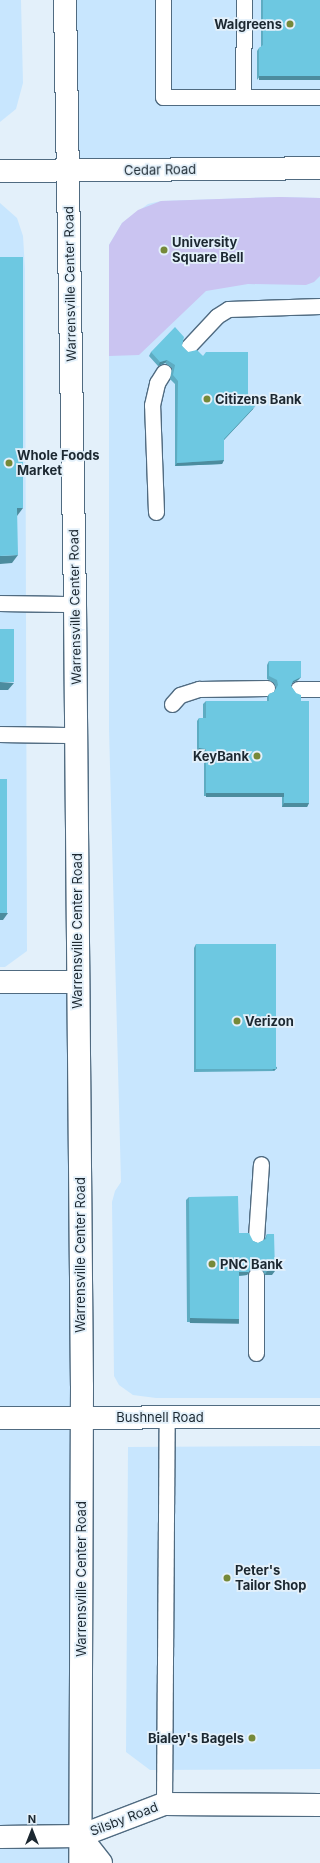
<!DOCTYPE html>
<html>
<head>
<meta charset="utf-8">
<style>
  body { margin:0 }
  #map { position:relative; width:320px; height:1863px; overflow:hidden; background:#e3f0fa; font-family:Inter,sans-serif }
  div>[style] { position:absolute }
  .built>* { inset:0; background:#c8e6fe; transform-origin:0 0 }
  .green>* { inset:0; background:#cac4f1 }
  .roads { filter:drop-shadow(1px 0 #506b81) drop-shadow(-1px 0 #506b81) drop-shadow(0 1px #506b81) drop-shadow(0 -1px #506b81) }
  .service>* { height:15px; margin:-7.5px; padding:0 7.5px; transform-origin:7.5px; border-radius:7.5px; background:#fff }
  .minor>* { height:22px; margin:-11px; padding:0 11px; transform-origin:11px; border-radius:11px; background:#fff }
  .secondary>* { height:22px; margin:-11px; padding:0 11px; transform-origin:11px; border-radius:11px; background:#fff }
  .primary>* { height:22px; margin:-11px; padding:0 11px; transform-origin:11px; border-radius:11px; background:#fff }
  .wall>* { inset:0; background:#5eacc2 }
  .shaded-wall>* { inset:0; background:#4c8c9e; transform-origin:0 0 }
  .building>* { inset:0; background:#6dc8e1; transform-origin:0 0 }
  .dots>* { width:11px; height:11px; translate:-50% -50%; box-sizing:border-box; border:2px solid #e3f0fa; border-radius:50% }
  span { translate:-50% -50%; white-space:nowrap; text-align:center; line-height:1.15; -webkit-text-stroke:3.5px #e3f0fa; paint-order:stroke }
  .poi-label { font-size:13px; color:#1c2831; font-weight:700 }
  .right { translate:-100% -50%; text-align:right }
  .left { translate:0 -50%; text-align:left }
  .street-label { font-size:13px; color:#1c2831 }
  .north { position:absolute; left:12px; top:1811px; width:40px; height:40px; -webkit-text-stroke:3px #e3f0fa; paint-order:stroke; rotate:0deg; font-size:11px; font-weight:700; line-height:16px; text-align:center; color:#1c2831 }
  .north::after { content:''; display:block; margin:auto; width:14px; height:18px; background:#1c2831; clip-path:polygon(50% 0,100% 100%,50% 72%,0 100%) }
</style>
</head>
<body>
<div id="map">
  <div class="built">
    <i style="clip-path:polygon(0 0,21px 0,23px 83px,16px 109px,0 122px)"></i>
    <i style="left:65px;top:0;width:255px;height:171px"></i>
    <i style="clip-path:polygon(280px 197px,320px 198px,320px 1398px,156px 1398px,133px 1395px,119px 1385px,114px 1376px,112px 1202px,115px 1191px,121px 1182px,109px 729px,109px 245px,122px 223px,148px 204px,161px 201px)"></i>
    <i style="clip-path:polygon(0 203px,17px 218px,23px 236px,25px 269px,27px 951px,5px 967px,0 967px)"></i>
    <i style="left:0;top:982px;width:78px;height:881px"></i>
    <i style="clip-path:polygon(320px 1446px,320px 1769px,150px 1770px,126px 1752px,128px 1447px)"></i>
  </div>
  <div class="green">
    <i style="clip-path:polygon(280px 197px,320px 198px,320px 276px,314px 282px,306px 285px,248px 284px,206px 291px,139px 355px,109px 356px,109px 245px,122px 223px,138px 210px,161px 201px)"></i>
  </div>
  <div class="roads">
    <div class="service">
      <i style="left:163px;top:0;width:97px;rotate:90deg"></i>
      <i style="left:163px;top:97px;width:157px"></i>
      <i style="left:243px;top:97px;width:97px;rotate:-89.4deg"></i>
      <i style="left:188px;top:347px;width:42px;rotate:-46.9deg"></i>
      <i style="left:217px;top:316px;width:13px;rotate:-32deg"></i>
      <i style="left:228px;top:309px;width:92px;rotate:-1.9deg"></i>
      <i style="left:156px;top:512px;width:107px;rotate:-92.1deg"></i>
      <i style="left:152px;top:405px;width:23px;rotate:-77deg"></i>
      <i style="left:157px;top:383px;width:13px;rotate:-58deg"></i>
      <i style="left:0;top:603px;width:75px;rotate:0.8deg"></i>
      <i style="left:298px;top:689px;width:22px"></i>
      <i style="left:172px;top:704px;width:12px;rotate:-48deg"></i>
      <i style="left:180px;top:695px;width:20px;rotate:-18deg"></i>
      <i style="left:199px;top:689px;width:68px;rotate:-0.8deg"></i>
      <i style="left:0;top:734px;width:76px;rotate:0.8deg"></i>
      <i style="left:256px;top:1237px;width:73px;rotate:-86.1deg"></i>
      <i style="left:256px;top:1275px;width:78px;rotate:90deg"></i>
      <i style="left:164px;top:1804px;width:387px;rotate:-89.6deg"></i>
    </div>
    <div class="minor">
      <i style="left:0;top:982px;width:78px"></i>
      <i style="left:0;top:1418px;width:320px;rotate:-0.2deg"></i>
      <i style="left:80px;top:1836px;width:34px;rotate:52deg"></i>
      <i style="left:0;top:1837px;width:80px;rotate:-0.7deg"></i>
      <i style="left:80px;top:1836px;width:90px;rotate:-20.9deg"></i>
      <i style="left:164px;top:1804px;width:156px;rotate:0.4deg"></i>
    </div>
    <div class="secondary">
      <i style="left:0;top:171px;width:320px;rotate:-0.5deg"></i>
    </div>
    <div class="primary">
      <i style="left:65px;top:0;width:604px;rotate:89.05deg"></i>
      <i style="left:75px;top:604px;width:782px;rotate:89.49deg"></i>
      <i style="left:82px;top:1386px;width:477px;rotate:90.2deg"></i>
    </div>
  </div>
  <div class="wall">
    <i style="clip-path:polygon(261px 0,320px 0,257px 80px,257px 51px,259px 48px,261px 47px)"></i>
    <i style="clip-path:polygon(182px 346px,188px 352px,203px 356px,248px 398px,253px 409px,224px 440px,224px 460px,222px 464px,175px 466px,175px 384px,170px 379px,172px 368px,165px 363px,158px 366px,149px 356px,151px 352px)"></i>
    <i style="clip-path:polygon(269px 661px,301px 677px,298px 680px,292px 683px,291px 686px,301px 701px,309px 803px,307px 807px,282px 807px,282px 796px,204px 796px,204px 752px,197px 752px,197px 721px,199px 718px,203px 718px,203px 704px,206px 701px,267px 701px,267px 697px,269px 694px,274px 692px,276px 688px,274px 683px,267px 679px,267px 665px)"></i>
    <i style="clip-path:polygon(196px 944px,277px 1068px,274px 1071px,194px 1072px,194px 948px)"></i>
    <i style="clip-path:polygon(189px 1197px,239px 1233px,253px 1241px,258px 1243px,264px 1240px,267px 1234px,272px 1275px,265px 1275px,261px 1267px,256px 1266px,250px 1269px,249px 1272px,247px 1275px,239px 1276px,236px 1323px,187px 1322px,186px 1200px)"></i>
  </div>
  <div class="shaded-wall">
    <i style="left:259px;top:76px;width:61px;height:4px"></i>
    <i style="clip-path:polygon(167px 360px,165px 363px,158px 366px,160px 362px)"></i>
    <i style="clip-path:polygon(256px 405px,253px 409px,222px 442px,224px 439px)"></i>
    <i style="clip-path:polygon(224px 460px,222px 464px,175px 466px,177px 463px)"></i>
    <i style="clip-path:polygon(17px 508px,23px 508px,17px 516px,11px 516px)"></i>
    <i style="clip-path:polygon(18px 555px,12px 563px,0 564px,0 556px)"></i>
    <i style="clip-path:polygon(301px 677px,298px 680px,290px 684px,293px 681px)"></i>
    <i style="clip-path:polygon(0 682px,14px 683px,8px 690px,0 690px)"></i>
    <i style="clip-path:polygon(199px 748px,206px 749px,204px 752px,197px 752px)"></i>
    <i style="left:206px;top:793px;width:78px;height:4px"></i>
    <i style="clip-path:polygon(284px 803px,309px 803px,307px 807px,282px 807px)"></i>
    <i style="clip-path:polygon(0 913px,8px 913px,3px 920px,0 920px)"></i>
    <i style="left:277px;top:1068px;width:4px;height:81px;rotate:135deg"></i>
    <i style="clip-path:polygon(258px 1263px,263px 1264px,261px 1267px,256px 1266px,248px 1270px,251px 1267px)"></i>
    <i style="clip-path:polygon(267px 1271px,275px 1271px,272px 1275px,265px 1275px)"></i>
    <i style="clip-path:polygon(239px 1272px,249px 1272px,247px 1275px,236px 1276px)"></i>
    <i style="left:190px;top:1318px;width:49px;height:5px;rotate:1deg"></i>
  </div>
  <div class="building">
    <i style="clip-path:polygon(263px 0,320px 0,320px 76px,259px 76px,259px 48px,263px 45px)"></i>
    <i style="clip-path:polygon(0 257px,23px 257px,23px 508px,17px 508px,18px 555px,0 556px)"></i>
    <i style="clip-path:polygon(175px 327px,184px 337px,182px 346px,188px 352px,197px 350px,203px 356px,206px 352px,248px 352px,248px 398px,256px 405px,224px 439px,224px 460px,177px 463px,178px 381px,173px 375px,175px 365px,167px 360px,160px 362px,151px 352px)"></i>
    <i style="left:0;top:629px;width:14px;height:53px"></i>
    <i style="clip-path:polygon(269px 661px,301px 661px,301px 677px,293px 681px,291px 686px,296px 693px,301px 695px,301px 701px,309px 701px,309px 803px,284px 803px,284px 793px,206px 793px,206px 749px,199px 748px,199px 718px,206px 718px,206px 701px,269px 701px,269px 694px,274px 692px,278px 685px,277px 680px,269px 676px)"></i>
    <i style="left:0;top:779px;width:7px;height:134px"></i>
    <i style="left:196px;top:944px;width:80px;height:125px"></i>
    <i style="clip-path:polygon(238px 1196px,239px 1233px,249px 1233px,253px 1241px,258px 1243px,266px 1239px,267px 1234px,274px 1234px,275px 1271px,267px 1271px,263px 1264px,258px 1263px,251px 1267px,249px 1272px,239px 1272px,239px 1319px,190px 1318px,189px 1197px)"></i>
  </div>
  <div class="dots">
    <i style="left:290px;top:24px;background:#768939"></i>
    <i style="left:164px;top:250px;background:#768939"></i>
    <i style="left:207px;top:399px;background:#768939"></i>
    <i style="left:9px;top:463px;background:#768939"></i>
    <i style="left:257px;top:756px;background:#768939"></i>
    <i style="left:237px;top:1021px;background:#768939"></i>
    <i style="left:212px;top:1264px;background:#768939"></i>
    <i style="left:227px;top:1578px;background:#768939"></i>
    <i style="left:252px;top:1738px;background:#768939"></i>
  </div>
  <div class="poi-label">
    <span class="right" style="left:282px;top:24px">Walgreens</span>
    <span class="left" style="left:172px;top:250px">University<br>Square Bell</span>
    <span class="left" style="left:215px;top:399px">Citizens Bank</span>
    <span class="left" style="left:17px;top:463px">Whole Foods<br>Market</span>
    <span class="right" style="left:249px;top:756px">KeyBank</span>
    <span class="left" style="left:245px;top:1021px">Verizon</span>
    <span class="left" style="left:220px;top:1264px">PNC Bank</span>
    <span class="left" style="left:235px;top:1578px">Peter's<br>Tailor Shop</span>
    <span class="right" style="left:244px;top:1738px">Bialey's Bagels</span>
  </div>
  <div class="street-label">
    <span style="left:160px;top:170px;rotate:-1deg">Cedar Road</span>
    <span style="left:70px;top:284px;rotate:-91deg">Warrensville Center Road</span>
    <span style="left:75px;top:607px;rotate:-91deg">Warrensville Center Road</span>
    <span style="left:77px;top:931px;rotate:-90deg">Warrensville Center Road</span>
    <span style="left:80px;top:1255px;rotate:-90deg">Warrensville Center Road</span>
    <span style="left:160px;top:1417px">Bushnell Road</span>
    <span style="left:81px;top:1579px;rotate:-90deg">Warrensville Center Road</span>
    <span style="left:124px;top:1819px;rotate:-21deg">Silsby Road</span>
  </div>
  <div class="north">N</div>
</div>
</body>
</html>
